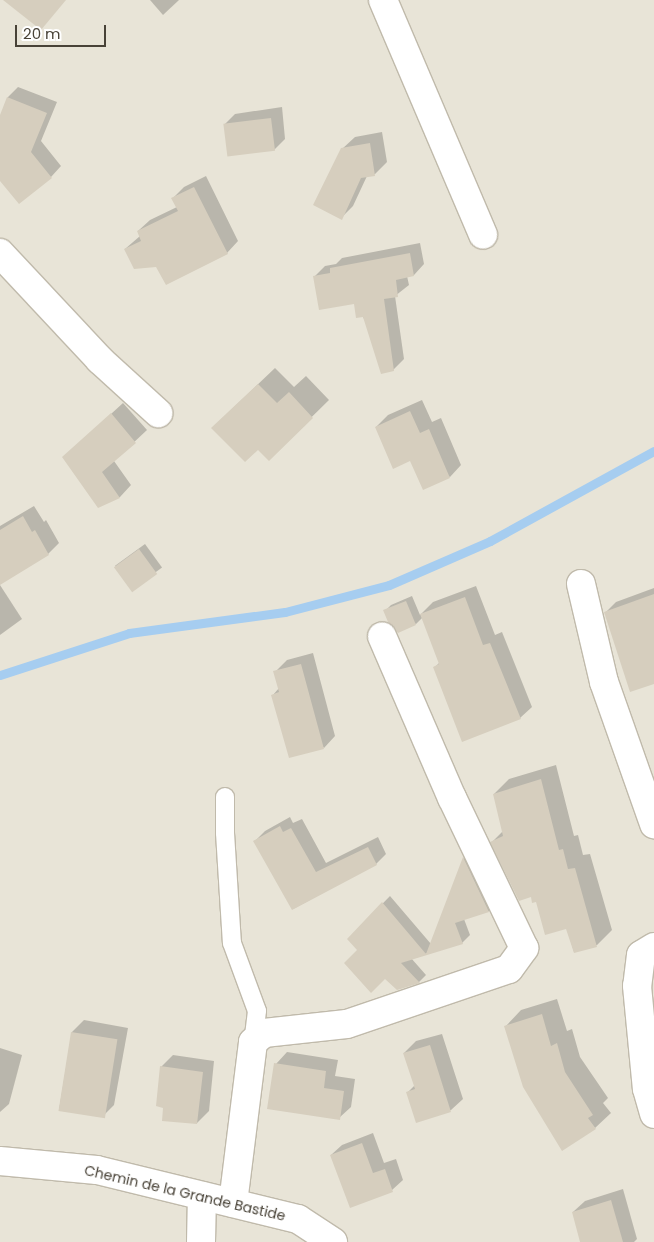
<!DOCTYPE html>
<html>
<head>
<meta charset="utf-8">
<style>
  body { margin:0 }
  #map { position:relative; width:654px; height:1242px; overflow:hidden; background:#f4f1e9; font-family:Poppins,sans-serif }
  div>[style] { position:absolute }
  .residential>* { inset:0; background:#e8e4d7; transform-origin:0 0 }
  .shadow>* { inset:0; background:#0003; transform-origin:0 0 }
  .stream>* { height:9px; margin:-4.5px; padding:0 4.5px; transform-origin:4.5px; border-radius:4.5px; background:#a6cdf0 }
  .building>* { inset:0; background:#d6cebe; transform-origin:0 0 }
  .roads { filter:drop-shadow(1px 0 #c0baab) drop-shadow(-1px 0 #c0baab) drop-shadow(0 1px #c0baab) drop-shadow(0 -1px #c0baab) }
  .lane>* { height:18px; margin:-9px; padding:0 9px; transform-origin:9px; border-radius:9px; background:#fff }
  .street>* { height:28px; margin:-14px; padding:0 14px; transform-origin:14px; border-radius:14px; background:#fff }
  span { translate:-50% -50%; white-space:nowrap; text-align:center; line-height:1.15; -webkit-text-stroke:4.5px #fff; paint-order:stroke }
  .street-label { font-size:14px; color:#484237 }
  .scale { position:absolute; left:15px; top:25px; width:91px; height:22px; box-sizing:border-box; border:2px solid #484237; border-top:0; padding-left:6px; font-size:15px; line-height:18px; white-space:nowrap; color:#484237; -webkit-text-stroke:4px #fff; paint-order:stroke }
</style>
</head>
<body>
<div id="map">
  <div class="residential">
    <i style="left:0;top:0;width:654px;height:1242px"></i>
  </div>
  <div class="shadow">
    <i style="clip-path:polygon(150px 0,179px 0,163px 15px)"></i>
    <i style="clip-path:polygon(18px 87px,57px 102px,41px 141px,61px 166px,51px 177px,0 179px,0 117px,8px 97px)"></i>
    <i style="clip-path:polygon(282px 107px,285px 139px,274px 150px,224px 125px,235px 114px)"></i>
    <i style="clip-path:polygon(382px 132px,387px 162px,375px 174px,367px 176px,353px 206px,341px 218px,342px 149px,355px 137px)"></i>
    <i style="clip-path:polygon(206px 176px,238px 241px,227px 253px,157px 266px,125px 249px,140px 236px,138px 231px,150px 220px,177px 207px,173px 198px,184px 187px)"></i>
    <i style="clip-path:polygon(420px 243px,424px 264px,414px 275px,407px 276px,409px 285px,395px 296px,404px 359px,393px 370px,355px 303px,314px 277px,325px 266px,336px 264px,342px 258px)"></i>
    <i style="clip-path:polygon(275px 368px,294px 387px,306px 376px,329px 400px,269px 459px,230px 411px)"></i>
    <i style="clip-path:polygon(422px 400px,432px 422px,441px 418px,461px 465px,450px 477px,411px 459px,376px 427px,388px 415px)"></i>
    <i style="clip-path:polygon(123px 403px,147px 430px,114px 461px,131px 485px,120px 497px,98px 506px,76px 446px)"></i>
    <i style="clip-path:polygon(34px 506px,44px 522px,46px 520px,59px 543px,48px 554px,0 583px,0 526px)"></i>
    <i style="left:145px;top:544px;width:29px;height:37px;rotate:54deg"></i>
    <i style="clip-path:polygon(0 585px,22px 619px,0 635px)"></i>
    <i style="clip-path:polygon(476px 586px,495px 635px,502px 632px,532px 707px,520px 718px,435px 667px,440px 662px,423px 617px,416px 624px,385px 611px,391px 605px,412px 596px,420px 615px,433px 602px)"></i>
    <i style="clip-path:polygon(654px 588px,654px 683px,605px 613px,616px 602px)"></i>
    <i style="clip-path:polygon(313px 653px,335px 736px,324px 748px,273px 695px,279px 688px,275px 672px,287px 660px)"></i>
    <i style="clip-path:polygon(556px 765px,574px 836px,578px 835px,583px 855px,590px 854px,612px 930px,597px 945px,574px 952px,567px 928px,532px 896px,492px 842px,503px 831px,494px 794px,509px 779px)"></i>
    <i style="clip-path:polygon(290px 817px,293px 823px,302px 819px,326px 863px,378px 837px,386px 854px,376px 864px,293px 909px,255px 841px,265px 831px)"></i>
    <i style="clip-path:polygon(471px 851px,496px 903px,489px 911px,464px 919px,470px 935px,462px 943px,411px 958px,426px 975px,419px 982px,398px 989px,348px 939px,390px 896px,431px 944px,464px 857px)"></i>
    <i style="clip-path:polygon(557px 999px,567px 1031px,572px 1029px,580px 1057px,608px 1098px,603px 1103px,611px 1113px,595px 1128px,506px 1026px,521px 1010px)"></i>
    <i style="clip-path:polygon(84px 1020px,128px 1028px,114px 1105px,102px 1117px,59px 1110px,72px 1032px)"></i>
    <i style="clip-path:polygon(442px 1034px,463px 1099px,451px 1110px,417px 1121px,408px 1092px,415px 1085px,404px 1053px,416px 1041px)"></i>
    <i style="clip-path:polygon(0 1048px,22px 1055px,9px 1104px,0 1112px)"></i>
    <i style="clip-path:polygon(287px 1052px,338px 1060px,335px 1076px,355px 1079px,351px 1107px,339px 1118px,276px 1064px)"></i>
    <i style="clip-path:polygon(173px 1055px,214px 1061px,209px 1111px,197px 1123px,165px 1107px,161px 1067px)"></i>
    <i style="clip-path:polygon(373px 1133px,384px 1163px,396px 1159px,403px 1180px,392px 1190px,331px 1155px,342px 1145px)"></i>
    <i style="clip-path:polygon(623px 1189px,637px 1239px,634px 1242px,585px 1242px,573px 1212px,585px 1201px)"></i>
  </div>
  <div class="stream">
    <i style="left:0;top:675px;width:136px;rotate:-18deg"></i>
    <i style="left:129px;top:633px;width:157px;rotate:-7.7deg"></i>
    <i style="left:285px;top:612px;width:107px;rotate:-14.6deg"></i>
    <i style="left:389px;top:585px;width:110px;rotate:-23.5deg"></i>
    <i style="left:490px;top:541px;width:187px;rotate:-28.8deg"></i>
  </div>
  <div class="building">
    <i style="clip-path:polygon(3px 0,66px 0,41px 30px)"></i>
    <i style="clip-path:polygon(7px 97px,47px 113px,31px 152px,52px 178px,19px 204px,0 181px,0 115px)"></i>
    <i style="left:271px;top:118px;width:33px;height:48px;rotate:83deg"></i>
    <i style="clip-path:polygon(370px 143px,375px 176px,361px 178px,342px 220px,313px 205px,341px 148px)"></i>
    <i style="clip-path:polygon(194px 187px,228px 254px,166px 285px,156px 267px,134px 269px,124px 249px,141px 241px,137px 231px,178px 211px,171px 198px)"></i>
    <i style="clip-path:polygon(410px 253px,414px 276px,396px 280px,398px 297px,384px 299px,394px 371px,381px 374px,363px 317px,356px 318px,354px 304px,319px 310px,313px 276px,330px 273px,330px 268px)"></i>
    <i style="clip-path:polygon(258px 384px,277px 403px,289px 392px,313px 418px,269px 461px,258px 450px,245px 462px,211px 428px)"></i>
    <i style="clip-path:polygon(410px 411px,420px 433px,429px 429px,450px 478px,423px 490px,410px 461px,393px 469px,375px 427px)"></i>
    <i style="clip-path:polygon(111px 413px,136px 443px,102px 472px,120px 498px,98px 508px,62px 457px)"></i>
    <i style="clip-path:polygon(23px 516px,32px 532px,35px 530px,49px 555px,0 585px,0 530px)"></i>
    <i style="left:139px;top:549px;width:31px;height:31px;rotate:54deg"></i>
    <i style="clip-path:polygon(654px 594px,654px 684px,630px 692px,604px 612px)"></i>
    <i style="clip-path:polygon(465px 597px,483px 645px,490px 643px,521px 719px,462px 742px,433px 667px,439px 664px,420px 614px)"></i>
    <i style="clip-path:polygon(406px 601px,416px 625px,398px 633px,388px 622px,383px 610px)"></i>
    <i style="clip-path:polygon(301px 664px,324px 749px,289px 758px,271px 695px,279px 692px,273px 671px)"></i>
    <i style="clip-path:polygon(541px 779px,559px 850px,563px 849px,568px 869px,575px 868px,597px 947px,574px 953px,566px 929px,545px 935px,536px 902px,532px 903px,531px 897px,519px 901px,490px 842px,503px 836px,493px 794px)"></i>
    <i style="clip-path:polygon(280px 826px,283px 832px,291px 828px,316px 872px,368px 847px,377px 865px,292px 910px,253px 841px)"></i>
    <i style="clip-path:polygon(463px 857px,489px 912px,455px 923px,463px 944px,401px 963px,420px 983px,397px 990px,385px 979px,371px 993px,344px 963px,357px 950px,347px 939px,382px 902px,426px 954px)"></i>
    <i style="clip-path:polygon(542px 1014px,551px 1046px,557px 1043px,565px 1072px,593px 1115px,588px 1118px,596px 1129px,562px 1151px,523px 1087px,504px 1026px)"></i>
    <i style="left:71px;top:1032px;width:47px;height:80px;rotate:9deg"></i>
    <i style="clip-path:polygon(430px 1045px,451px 1112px,416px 1123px,406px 1092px,415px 1089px,403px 1053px)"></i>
    <i style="clip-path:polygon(274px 1063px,326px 1071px,324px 1088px,344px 1091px,340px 1120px,267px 1109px)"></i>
    <i style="clip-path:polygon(160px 1066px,203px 1072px,197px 1124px,162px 1121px,163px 1108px,156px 1106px)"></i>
    <i style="clip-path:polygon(362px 1143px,373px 1173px,385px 1169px,393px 1192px,350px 1208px,330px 1155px)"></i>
    <i style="clip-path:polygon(611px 1200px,623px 1242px,580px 1242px,572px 1212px)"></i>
  </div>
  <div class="roads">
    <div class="lane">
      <i style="left:225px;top:797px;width:36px;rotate:90deg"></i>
      <i style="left:225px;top:833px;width:110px;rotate:86.4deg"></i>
      <i style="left:232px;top:943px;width:72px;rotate:69.8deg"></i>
      <i style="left:257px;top:1011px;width:31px;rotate:97deg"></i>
    </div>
    <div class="street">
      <i style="left:383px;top:0;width:255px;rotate:66.9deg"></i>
      <i style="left:0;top:253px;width:146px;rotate:46.9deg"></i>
      <i style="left:100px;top:360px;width:79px;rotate:42.4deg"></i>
      <i style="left:581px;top:584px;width:101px;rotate:76.8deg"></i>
      <i style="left:604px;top:682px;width:151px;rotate:70.6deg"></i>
      <i style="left:654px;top:947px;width:15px;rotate:148deg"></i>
      <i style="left:641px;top:955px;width:31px;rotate:97deg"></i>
      <i style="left:637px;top:986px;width:103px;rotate:84.5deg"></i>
      <i style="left:647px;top:1089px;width:26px;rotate:74deg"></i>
      <i style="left:0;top:1161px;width:97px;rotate:5.3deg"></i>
      <i style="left:97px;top:1170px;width:207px;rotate:13.7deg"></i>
      <i style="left:298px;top:1219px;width:42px;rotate:33.3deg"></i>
      <i style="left:233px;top:1203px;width:162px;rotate:-82.9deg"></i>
      <i style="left:253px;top:1042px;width:14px;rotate:-39deg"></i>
      <i style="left:264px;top:1033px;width:83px;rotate:-6.2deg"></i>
      <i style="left:347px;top:1024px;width:171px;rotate:-18.8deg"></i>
      <i style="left:509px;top:969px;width:26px;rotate:-54deg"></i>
      <i style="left:524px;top:948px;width:166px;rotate:-115.6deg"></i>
      <i style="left:452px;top:798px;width:176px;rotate:-113.4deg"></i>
      <i style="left:201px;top:1242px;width:46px;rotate:-88.8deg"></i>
    </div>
  </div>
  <div class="street-label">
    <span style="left:185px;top:1193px;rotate:13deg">Chemin de la Grande Bastide</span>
  </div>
  <div class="scale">20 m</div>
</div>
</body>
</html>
